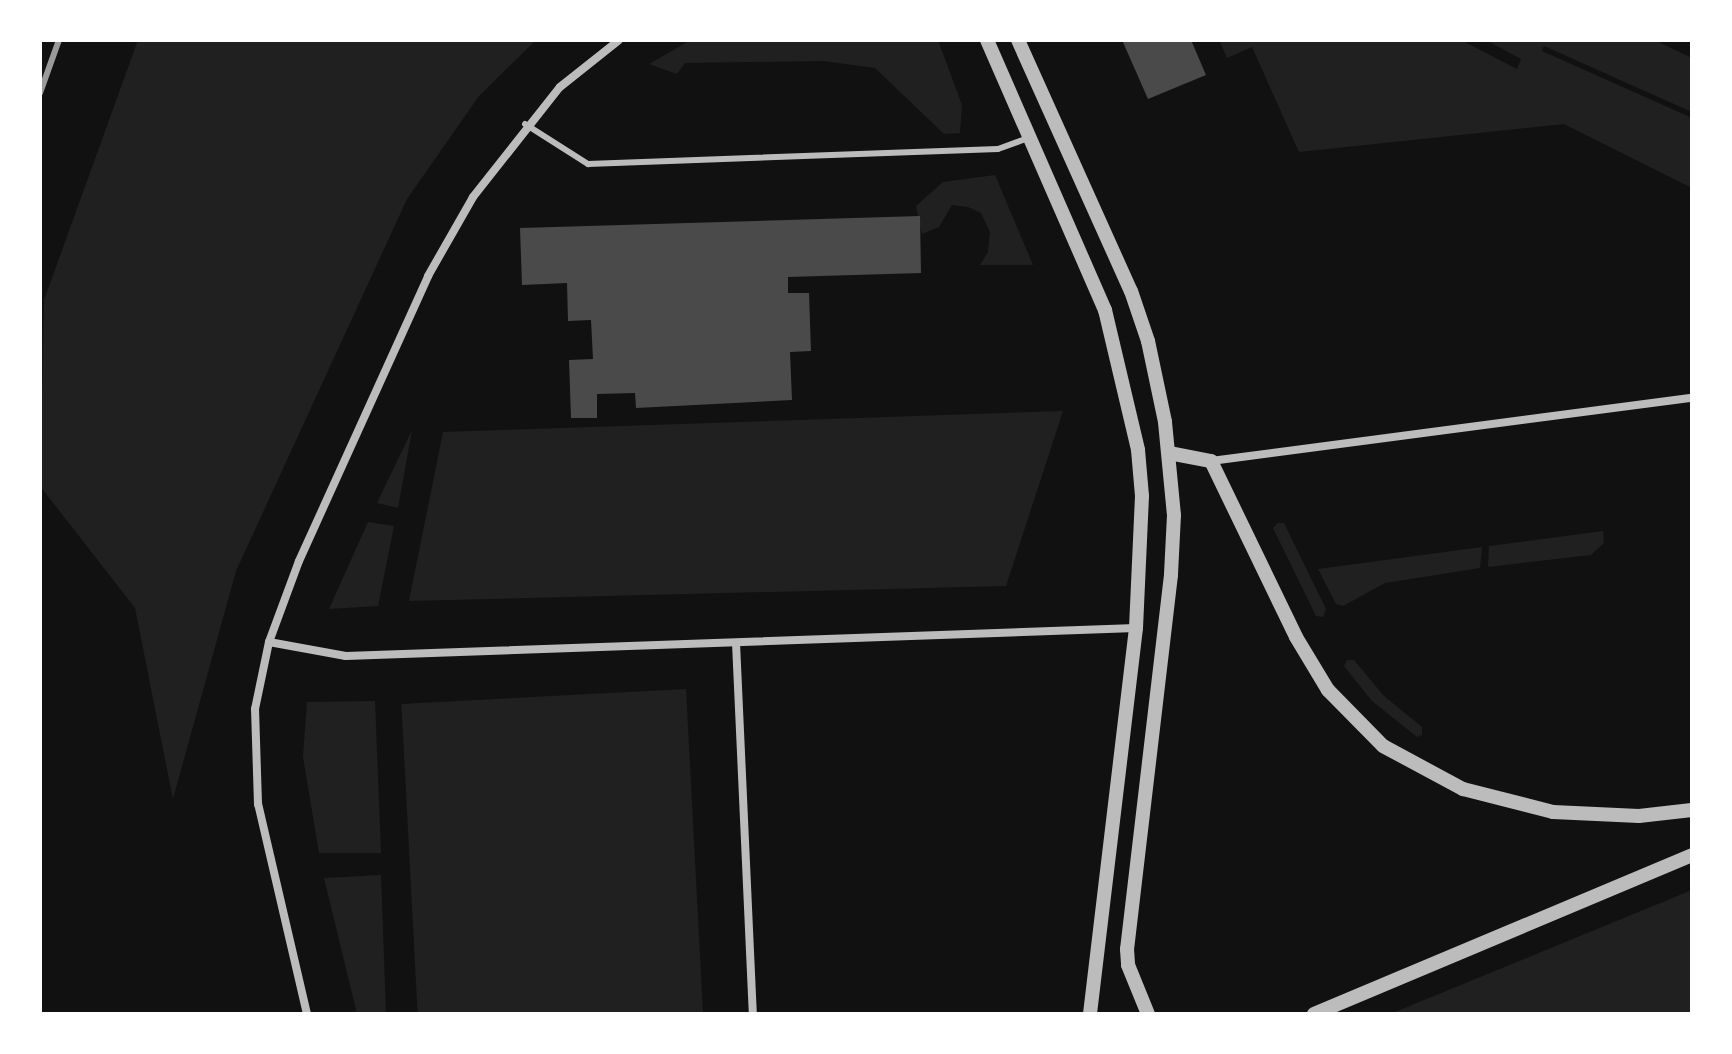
<!DOCTYPE html>
<html>
<head>
<meta charset="utf-8">
<style>
  body { margin:0 }
  #map { position:relative; width:1732px; height:1054px; overflow:hidden; background:#111; font-family:"IBM Plex Serif",serif }
  div>[style] { position:absolute }
  .green>* { inset:0; background:#202020; transform-origin:0 0 }
  .building>* { inset:0; background:#4a4a4a }
  .service>* { height:6px; margin:-3px; padding:0 3px; transform-origin:3px; border-radius:3px; background:#bcbcbc }
  .minor>* { height:8px; margin:-4px; padding:0 4px; transform-origin:4px; border-radius:4px; background:#bcbcbc }
  .tertiary>* { height:14px; margin:-7px; padding:0 7px; transform-origin:7px; border-radius:7px; background:#bcbcbc }
  .rail>* { height:6px; margin:-3px; padding:0 3px; transform-origin:3px; border-radius:3px; background:#9a9a9a }
  span { translate:-50% -50%; white-space:nowrap; text-align:center; line-height:1.15; -webkit-text-stroke:6px #fff; paint-order:stroke }
  .frame { position:absolute; inset:0; border:42px solid #fff; pointer-events:none }
</style>
</head>
<body>
<div id="map">
  <div class="green">
    <i style="clip-path:polygon(138px 40px,536px 40px,479px 96px,407px 199px,236px 571px,173px 799px,135px 608px,40px 486px,44px 300px)"></i>
    <i style="clip-path:polygon(691px 40px,938px 40px,962px 105px,960px 133px,944px 134px,875px 68px,823px 61px,685px 63px,677px 74px,649px 64px)"></i>
    <i style="clip-path:polygon(1219px 40px,1461px 40px,1517px 69px,1521px 59px,1486px 40px,1654px 40px,1692px 58px,1692px 112px,1544px 46px,1542px 51px,1692px 118px,1692px 188px,1564px 124px,1299px 152px,1252px 47px,1227px 58px)"></i>
    <i style="clip-path:polygon(995px 175px,1033px 265px,980px 265px,988px 252px,990px 232px,981px 213px,968px 207px,952px 205px,939px 227px,922px 234px,916px 206px,943px 182px)"></i>
    <i style="clip-path:polygon(1063px 411px,1006px 586px,409px 601px,443px 432px)"></i>
    <i style="clip-path:polygon(412px 430px,398px 508px,377px 503px)"></i>
    <i style="clip-path:polygon(368px 522px,394px 526px,378px 606px,329px 609px)"></i>
    <i style="clip-path:polygon(1278px 523px,1284px 523px,1326px 609px,1323px 617px,1316px 616px,1273px 528px)"></i>
    <i style="clip-path:polygon(1603px 531px,1604px 543px,1591px 555px,1488px 567px,1489px 546px)"></i>
    <i style="clip-path:polygon(1482px 547px,1480px 568px,1385px 583px,1343px 606px,1336px 604px,1318px 569px)"></i>
    <i style="clip-path:polygon(1347px 660px,1354px 660px,1384px 696px,1422px 727px,1422px 735px,1417px 737px,1372px 701px,1344px 666px)"></i>
    <i style="left:686px;top:689px;width:325px;height:285px;rotate:87deg"></i>
    <i style="clip-path:polygon(375px 701px,381px 853px,319px 853px,303px 757px,307px 702px)"></i>
    <i style="clip-path:polygon(381px 875px,386px 1014px,357px 1014px,324px 878px)"></i>
    <i style="clip-path:polygon(1692px 890px,1692px 1014px,1390px 1014px)"></i>
  </div>
  <div class="building">
    <i style="clip-path:polygon(1122px 40px,1191px 40px,1206px 75px,1148px 99px)"></i>
    <i style="clip-path:polygon(920px 216px,921px 273px,788px 277px,788px 293px,809px 293px,811px 351px,790px 352px,792px 400px,636px 408px,635px 393px,597px 394px,597px 418px,571px 418px,569px 360px,593px 359px,591px 320px,568px 321px,567px 283px,522px 285px,520px 228px)"></i>
  </div>
  <div class="service">
    <i style="left:525px;top:124px;width:75px;rotate:32.4deg"></i>
    <i style="left:588px;top:164px;width:410px;rotate:-2.1deg"></i>
    <i style="left:998px;top:149px;width:32px;rotate:-20deg"></i>
  </div>
  <div class="minor">
    <i style="left:1211px;top:461px;width:485px;rotate:-7.5deg"></i>
    <i style="left:269px;top:642px;width:78px;rotate:10.3deg"></i>
    <i style="left:346px;top:656px;width:790px;rotate:-2.03deg"></i>
    <i style="left:736px;top:643px;width:371px;rotate:87.4deg"></i>
    <i style="left:307px;top:1014px;width:216px;rotate:-103.1deg"></i>
    <i style="left:258px;top:804px;width:95px;rotate:-91.8deg"></i>
    <i style="left:255px;top:709px;width:68px;rotate:-78.2deg"></i>
    <i style="left:269px;top:642px;width:86px;rotate:-69.7deg"></i>
    <i style="left:299px;top:561px;width:313px;rotate:-65.6deg"></i>
    <i style="left:428px;top:276px;width:91px;rotate:-60.3deg"></i>
    <i style="left:473px;top:197px;width:140px;rotate:-51.7deg"></i>
    <i style="left:560px;top:87px;width:75px;rotate:-38.5deg"></i>
  </div>
  <div class="tertiary">
    <i style="left:987px;top:40px;width:295px;rotate:66.4deg"></i>
    <i style="left:1105px;top:310px;width:144px;rotate:76.7deg"></i>
    <i style="left:1138px;top:450px;width:46px;rotate:85deg"></i>
    <i style="left:1142px;top:496px;width:132px;rotate:92.6deg"></i>
    <i style="left:1136px;top:628px;width:389px;rotate:96.8deg"></i>
    <i style="left:1018px;top:40px;width:275px;rotate:65.8deg"></i>
    <i style="left:1131px;top:291px;width:53px;rotate:71.2deg"></i>
    <i style="left:1148px;top:341px;width:83px;rotate:78.1deg"></i>
    <i style="left:1165px;top:422px;width:93px;rotate:84.5deg"></i>
    <i style="left:1174px;top:515px;width:60px;rotate:92.9deg"></i>
    <i style="left:1171px;top:575px;width:377px;rotate:96.7deg"></i>
    <i style="left:1127px;top:949px;width:16px;rotate:86deg"></i>
    <i style="left:1128px;top:965px;width:53px;rotate:67.8deg"></i>
    <i style="left:1169px;top:453px;width:43px;rotate:10.8deg"></i>
    <i style="left:1211px;top:461px;width:195px;rotate:64.2deg"></i>
    <i style="left:1296px;top:637px;width:62px;rotate:58.9deg"></i>
    <i style="left:1328px;top:690px;width:78px;rotate:45.5deg"></i>
    <i style="left:1383px;top:746px;width:91px;rotate:28.3deg"></i>
    <i style="left:1463px;top:789px;width:93px;rotate:14.3deg"></i>
    <i style="left:1553px;top:812px;width:86px;rotate:2.7deg"></i>
    <i style="left:1639px;top:816px;width:53px;rotate:-6.5deg"></i>
    <i style="left:1314px;top:1014px;width:410px;rotate:-22.8deg"></i>
  </div>
  <div class="rail">
    <i style="left:40px;top:93px;width:56px;rotate:-70.3deg"></i>
  </div>
  <div class="frame"></div>
</div>
</body>
</html>
